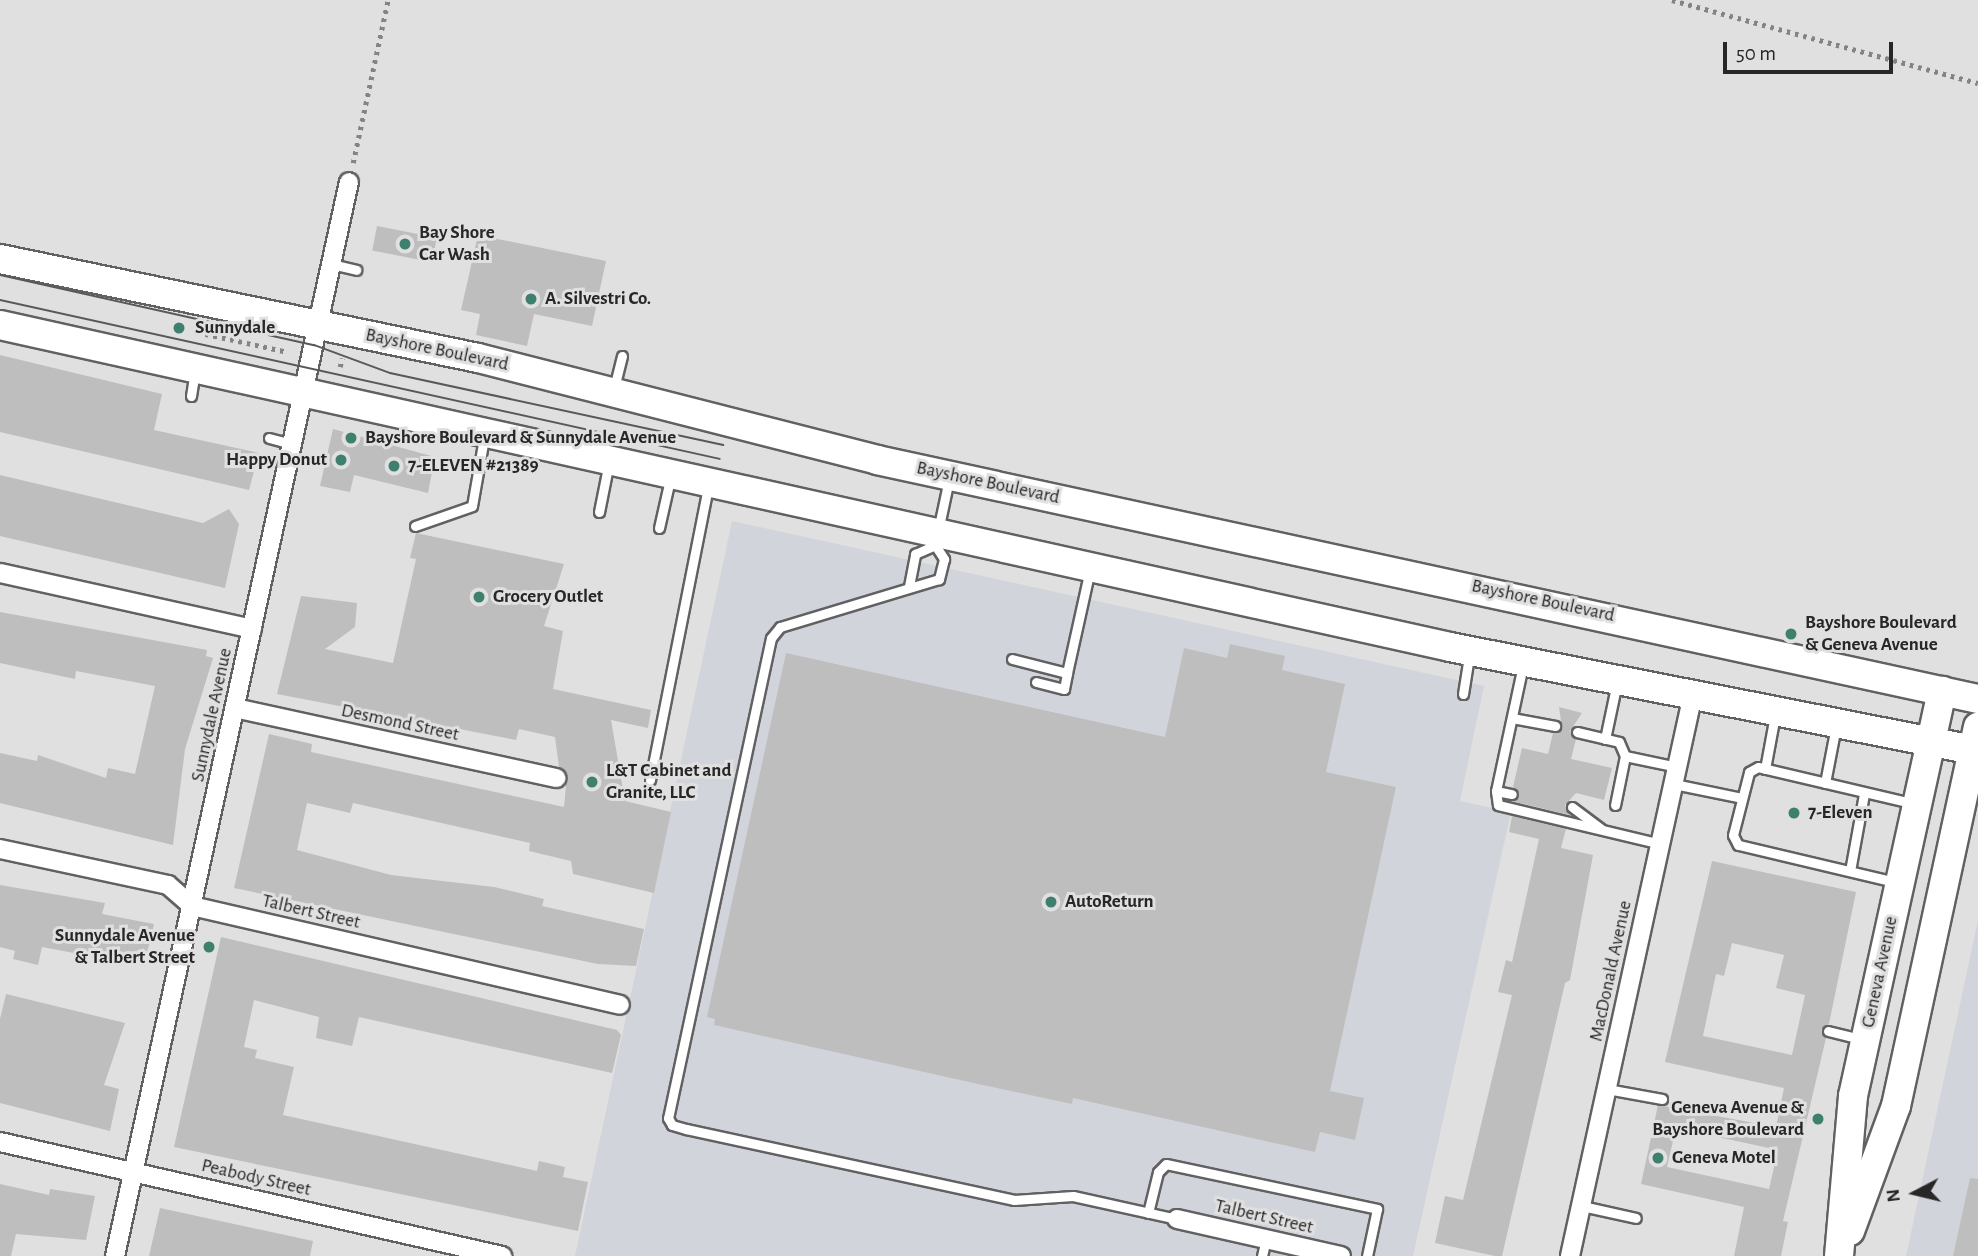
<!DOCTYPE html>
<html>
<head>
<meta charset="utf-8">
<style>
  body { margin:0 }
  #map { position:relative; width:1978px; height:1256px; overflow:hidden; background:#e0e0e1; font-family:"Alegreya Sans",sans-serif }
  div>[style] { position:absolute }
  .built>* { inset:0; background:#d2d4dc }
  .building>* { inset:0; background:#bfbebe; transform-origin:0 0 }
  .path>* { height:4.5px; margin-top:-2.25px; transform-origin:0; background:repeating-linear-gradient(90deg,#848485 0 3.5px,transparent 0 8.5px) }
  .roads { filter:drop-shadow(2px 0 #616162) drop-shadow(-2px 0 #616162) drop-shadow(0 2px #616162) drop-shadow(0 -2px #616162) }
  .lane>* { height:9px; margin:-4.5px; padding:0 4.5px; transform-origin:4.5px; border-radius:4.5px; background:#fff }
  .street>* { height:18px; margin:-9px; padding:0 9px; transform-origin:9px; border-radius:9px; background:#fff }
  .primary>* { height:28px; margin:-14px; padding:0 14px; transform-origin:14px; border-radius:14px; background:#fff }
  .tram>* { height:2px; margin:-1px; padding:0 1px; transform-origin:1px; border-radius:1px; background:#585859 }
  .dots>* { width:19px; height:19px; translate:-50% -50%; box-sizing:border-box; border:4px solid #e0e0e1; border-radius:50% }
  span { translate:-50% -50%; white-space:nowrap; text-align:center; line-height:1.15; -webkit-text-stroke:6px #e0e0e1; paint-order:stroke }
  .poi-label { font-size:19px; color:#272728; font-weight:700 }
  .left { translate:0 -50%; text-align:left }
  .right { translate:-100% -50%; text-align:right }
  .street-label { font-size:19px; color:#272728 }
  .north { position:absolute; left:1880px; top:1158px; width:70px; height:70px; -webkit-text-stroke:5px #e0e0e1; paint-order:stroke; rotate:263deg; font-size:19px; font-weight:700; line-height:28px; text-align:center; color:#272728 }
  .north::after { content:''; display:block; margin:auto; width:24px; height:32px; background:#272728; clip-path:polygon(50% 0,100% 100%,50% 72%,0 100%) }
  .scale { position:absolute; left:1723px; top:42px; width:170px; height:32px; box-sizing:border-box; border:4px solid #272728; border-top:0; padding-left:9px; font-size:21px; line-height:24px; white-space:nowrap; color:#272728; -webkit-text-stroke:5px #e0e0e1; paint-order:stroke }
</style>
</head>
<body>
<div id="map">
  <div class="built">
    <i style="clip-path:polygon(732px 521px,1484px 686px,1460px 801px,1511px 812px,1413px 1256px,575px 1256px)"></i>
    <i style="clip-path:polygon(1978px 920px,1978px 1256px,1906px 1256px)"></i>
  </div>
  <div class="building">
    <i style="left:377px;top:226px;width:61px;height:25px;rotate:11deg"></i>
    <i style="clip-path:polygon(478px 235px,606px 261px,592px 326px,534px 314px,527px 346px,476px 335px,480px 314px,461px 310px)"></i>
    <i style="clip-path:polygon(0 355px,162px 394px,154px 430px,259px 453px,249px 490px,0 432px)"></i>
    <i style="clip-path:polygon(333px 429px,435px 457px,428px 493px,354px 475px,350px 492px,320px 486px)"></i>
    <i style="clip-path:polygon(0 475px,203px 523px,229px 509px,239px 524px,225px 588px,0 536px)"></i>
    <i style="clip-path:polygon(416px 533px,564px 564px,544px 626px,563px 631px,553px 689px,651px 710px,648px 728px,611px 720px,625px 801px,671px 812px,654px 893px,573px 874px,571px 861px,529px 851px,530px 843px,353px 803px,350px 813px,307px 803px,297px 850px,391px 875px,494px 887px,544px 899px,542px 906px,644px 929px,636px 966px,598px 964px,234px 888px,269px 734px,312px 744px,311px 752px,564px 807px,567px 775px,559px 767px,555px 737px,519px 729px,516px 740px,277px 694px,301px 596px,357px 603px,355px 627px,325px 649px,393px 663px,416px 559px,410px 558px)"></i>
    <i style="clip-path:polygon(0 612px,207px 650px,206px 656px,213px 658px,185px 749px,173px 845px,0 803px,0 753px,37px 761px,38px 755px,106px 778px,108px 768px,135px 774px,155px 686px,76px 671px,75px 679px,0 663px)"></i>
    <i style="clip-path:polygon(1230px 644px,1285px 656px,1282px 670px,1345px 684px,1326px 772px,1396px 787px,1330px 1091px,1364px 1098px,1355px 1140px,1320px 1132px,1315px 1152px,1073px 1098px,1072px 1104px,978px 1084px,714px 1025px,715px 1019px,707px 1017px,786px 653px,1165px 737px,1184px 648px,1227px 658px)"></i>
    <i style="clip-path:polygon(1559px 707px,1582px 713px,1570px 731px,1576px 739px,1571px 759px,1612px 768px,1604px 800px,1576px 793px,1565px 805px,1570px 815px,1511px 801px,1519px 796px,1513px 787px,1522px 748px,1548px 754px,1553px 733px,1562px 728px)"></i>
    <i style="clip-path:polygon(1512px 816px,1566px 829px,1561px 848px,1593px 855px,1570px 980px,1565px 983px,1502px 1256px,1495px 1256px,1435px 1243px,1445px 1196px,1463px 1200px,1512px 995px,1498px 992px,1506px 960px,1512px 962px,1539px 839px,1509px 832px)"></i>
    <i style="clip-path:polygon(evenodd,1712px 861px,1856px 892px,1829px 1024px,1821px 1030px,1826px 1038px,1783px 1221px,1788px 1222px,1781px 1256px,1734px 1256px,1744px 1207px,1641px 1184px,1658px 1105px,1776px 1127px,1784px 1088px,1665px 1062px,1712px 861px,1732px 943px,1784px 955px,1776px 988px,1805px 995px,1792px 1055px,1703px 1036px,1716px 974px,1724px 976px,1732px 943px,1712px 861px,1676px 1128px,1778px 1150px,1769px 1189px,1667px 1167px,1676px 1128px)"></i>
    <i style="clip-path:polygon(0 885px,105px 903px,102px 914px,154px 924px,144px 966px,42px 947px,38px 965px,13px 959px,15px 951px,0 947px)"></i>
    <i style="clip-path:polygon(221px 937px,617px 1030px,621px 1035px,612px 1073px,359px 1017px,352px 1046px,316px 1038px,319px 1017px,254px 1000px,244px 1047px,257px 1050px,255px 1058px,294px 1067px,283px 1115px,537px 1171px,539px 1161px,565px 1167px,563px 1177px,588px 1182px,578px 1231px,174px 1147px)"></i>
    <i style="clip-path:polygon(6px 994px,125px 1023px,104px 1085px,119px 1089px,110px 1131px,0 1103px,0 1019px)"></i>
    <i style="clip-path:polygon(1970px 1178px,1978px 1179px,1978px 1256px,1953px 1256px)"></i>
    <i style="clip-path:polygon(0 1184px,49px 1195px,50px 1189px,95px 1196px,86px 1240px,16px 1234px,11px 1256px,0 1256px)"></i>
    <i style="clip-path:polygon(160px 1208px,313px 1241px,310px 1256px,149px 1256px)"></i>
  </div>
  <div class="path">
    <i style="left:1672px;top:0;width:317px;rotate:15.2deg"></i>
    <i style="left:353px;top:163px;width:167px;rotate:-77.9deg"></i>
    <i style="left:197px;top:332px;width:93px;rotate:12.4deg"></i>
    <i style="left:340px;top:367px;width:9px;rotate:-77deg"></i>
  </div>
  <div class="roads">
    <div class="lane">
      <i style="left:331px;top:264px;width:26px;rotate:13deg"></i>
      <i style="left:614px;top:388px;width:33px;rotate:-76deg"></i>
      <i style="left:191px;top:396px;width:25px;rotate:-81deg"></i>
      <i style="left:269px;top:438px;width:23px;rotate:15deg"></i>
      <i style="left:949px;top:479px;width:67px;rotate:102deg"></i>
      <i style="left:935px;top:545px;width:17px;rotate:57deg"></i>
      <i style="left:944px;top:559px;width:21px;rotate:104deg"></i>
      <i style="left:939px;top:579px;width:166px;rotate:163.2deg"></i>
      <i style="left:780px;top:627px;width:14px;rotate:129deg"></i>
      <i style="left:771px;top:638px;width:491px;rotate:102.1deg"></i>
      <i style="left:668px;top:1118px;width:8px;rotate:60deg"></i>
      <i style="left:672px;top:1125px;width:15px;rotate:16deg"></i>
      <i style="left:686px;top:1129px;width:336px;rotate:12.2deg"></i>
      <i style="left:1014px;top:1200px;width:59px;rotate:-3.9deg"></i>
      <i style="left:1073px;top:1196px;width:107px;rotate:12.5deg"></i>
      <i style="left:599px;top:512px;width:51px;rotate:-78.7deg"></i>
      <i style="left:415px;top:526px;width:60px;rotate:-19.3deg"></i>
      <i style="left:472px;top:506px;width:69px;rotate:-80deg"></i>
      <i style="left:659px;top:528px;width:50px;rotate:-77.3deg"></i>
      <i style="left:909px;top:586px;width:33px;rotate:-79deg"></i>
      <i style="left:915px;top:554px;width:22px;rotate:-24deg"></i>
      <i style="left:1012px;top:659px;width:57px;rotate:14.3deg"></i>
      <i style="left:1067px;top:673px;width:107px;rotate:-77.5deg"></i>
      <i style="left:1523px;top:665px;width:129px;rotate:102.1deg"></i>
      <i style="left:1496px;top:791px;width:14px;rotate:82deg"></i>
      <i style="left:1498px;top:805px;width:167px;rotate:13.5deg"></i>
      <i style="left:1036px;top:682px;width:29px;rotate:14deg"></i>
      <i style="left:1064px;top:689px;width:16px;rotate:-79deg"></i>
      <i style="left:1463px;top:694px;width:38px;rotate:-81deg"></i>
      <i style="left:1512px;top:718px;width:44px;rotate:10.5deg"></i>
      <i style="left:1577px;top:732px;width:43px;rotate:13.4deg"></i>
      <i style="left:1619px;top:742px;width:15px;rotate:67deg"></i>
      <i style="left:1625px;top:756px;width:50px;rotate:101.5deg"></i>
      <i style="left:1605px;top:739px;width:58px;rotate:-78.1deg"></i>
      <i style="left:1625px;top:756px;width:53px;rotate:11.9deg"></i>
      <i style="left:1765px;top:769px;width:55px;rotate:-79.5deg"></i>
      <i style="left:650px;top:780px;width:300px;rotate:-78.8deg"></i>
      <i style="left:1825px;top:783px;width:58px;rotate:-79.1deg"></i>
      <i style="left:1674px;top:784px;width:69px;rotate:11.6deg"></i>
      <i style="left:1496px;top:791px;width:16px;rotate:11deg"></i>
      <i style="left:1572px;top:807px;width:36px;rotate:37deg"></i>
      <i style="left:1850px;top:871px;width:78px;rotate:-79.7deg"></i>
      <i style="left:1895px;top:882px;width:161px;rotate:-166.7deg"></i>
      <i style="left:1738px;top:845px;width:11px;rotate:-117deg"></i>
      <i style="left:1733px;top:835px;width:65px;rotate:-75.7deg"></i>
      <i style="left:1749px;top:772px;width:10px;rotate:-29deg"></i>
      <i style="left:1758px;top:767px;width:158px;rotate:13.2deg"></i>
      <i style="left:1828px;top:1031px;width:33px;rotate:14deg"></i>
      <i style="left:1607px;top:1089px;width:56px;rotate:10.3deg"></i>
      <i style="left:1582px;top:1206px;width:55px;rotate:12.5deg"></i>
      <i style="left:1148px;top:1213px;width:42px;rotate:-76.3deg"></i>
      <i style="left:1158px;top:1172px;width:11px;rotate:-45deg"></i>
      <i style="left:1166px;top:1164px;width:216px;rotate:12deg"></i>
      <i style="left:1377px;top:1209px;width:48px;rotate:102deg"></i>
      <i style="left:1262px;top:1256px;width:17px;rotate:-77deg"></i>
    </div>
    <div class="street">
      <i style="left:0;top:573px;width:258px;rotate:12.5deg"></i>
      <i style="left:235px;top:708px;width:329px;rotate:12.3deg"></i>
      <i style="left:0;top:849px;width:172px;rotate:12.1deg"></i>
      <i style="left:168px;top:885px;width:32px;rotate:41deg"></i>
      <i style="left:192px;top:906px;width:439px;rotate:13deg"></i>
      <i style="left:0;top:1142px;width:515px;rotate:12.79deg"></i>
      <i style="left:1177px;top:1219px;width:168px;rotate:12.7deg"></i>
      <i style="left:115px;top:1256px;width:1099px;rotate:-77.71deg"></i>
      <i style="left:1570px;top:1256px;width:575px;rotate:-77.65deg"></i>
    </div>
    <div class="primary">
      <i style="left:0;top:259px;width:488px;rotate:11.7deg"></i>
      <i style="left:478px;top:358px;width:412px;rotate:14.3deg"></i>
      <i style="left:877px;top:460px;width:1127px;rotate:12.25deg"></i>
      <i style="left:0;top:325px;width:1485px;rotate:12.52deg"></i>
      <i style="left:1450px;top:647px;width:538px;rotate:11.14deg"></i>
      <i style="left:1850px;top:1231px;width:133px;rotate:-69.8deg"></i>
      <i style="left:1896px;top:1106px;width:388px;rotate:-77.8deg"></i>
      <i style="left:1839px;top:1256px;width:161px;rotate:-85deg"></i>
      <i style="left:1853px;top:1096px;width:415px;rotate:-77.6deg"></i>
    </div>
  </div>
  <div class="tram">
    <i style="left:0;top:275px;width:322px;rotate:12.6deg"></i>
    <i style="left:314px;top:345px;width:81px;rotate:20.2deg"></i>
    <i style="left:390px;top:373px;width:341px;rotate:12.2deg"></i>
    <i style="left:0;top:300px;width:737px;rotate:12.45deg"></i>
  </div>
  <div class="dots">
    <i style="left:405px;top:244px;background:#3f7f6d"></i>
    <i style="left:531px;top:299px;background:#3f7f6d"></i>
    <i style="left:179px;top:328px;background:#3f7f6d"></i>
    <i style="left:351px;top:438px;background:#3f7f6d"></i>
    <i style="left:341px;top:460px;background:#3f7f6d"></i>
    <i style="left:394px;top:466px;background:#3f7f6d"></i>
    <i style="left:479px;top:597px;background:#3f7f6d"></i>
    <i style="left:1791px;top:634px;background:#3f7f6d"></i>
    <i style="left:592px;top:782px;background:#3f7f6d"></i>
    <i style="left:1794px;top:813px;background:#3f7f6d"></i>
    <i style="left:1051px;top:902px;background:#3f7f6d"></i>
    <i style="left:209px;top:947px;background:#3f7f6d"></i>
    <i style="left:1818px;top:1119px;background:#3f7f6d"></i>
    <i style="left:1658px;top:1158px;background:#3f7f6d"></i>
  </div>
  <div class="poi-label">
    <span class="left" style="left:419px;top:244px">Bay Shore<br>Car Wash</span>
    <span class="left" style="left:545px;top:299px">A. Silvestri Co.</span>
    <span class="left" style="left:195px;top:328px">Sunnydale</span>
    <span class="left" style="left:365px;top:438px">Bayshore Boulevard &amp; Sunnydale Avenue</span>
    <span class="right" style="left:327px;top:460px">Happy Donut</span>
    <span class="left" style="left:408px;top:466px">7-ELEVEN #21389</span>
    <span class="left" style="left:493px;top:597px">Grocery Outlet</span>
    <span class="left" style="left:1805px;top:634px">Bayshore Boulevard<br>&amp; Geneva Avenue</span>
    <span class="left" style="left:606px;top:782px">L&amp;T Cabinet and<br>Granite, LLC</span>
    <span class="left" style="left:1808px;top:813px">7-Eleven</span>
    <span class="left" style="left:1065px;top:902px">AutoReturn</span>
    <span class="right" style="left:195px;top:947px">Sunnydale Avenue<br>&amp; Talbert Street</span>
    <span class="right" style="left:1804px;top:1119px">Geneva Avenue &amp;<br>Bayshore Boulevard</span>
    <span class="left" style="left:1672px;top:1158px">Geneva Motel</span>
  </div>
  <div class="street-label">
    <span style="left:437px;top:350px;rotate:12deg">Bayshore Boulevard</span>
    <span style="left:988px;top:483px;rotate:12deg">Bayshore Boulevard</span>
    <span style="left:1543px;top:601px;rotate:12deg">Bayshore Boulevard</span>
    <span style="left:212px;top:715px;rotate:-78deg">Sunnydale Avenue</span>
    <span style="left:400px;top:723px;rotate:12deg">Desmond Street</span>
    <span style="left:311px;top:912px;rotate:13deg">Talbert Street</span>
    <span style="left:1611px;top:971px;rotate:-78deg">MacDonald Avenue</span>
    <span style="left:1880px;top:972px;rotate:-78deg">Geneva Avenue</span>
    <span style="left:256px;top:1178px;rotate:13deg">Peabody Street</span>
    <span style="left:1264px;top:1217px;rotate:13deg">Talbert Street</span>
  </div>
  <div class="north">N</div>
  <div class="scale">50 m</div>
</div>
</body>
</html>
